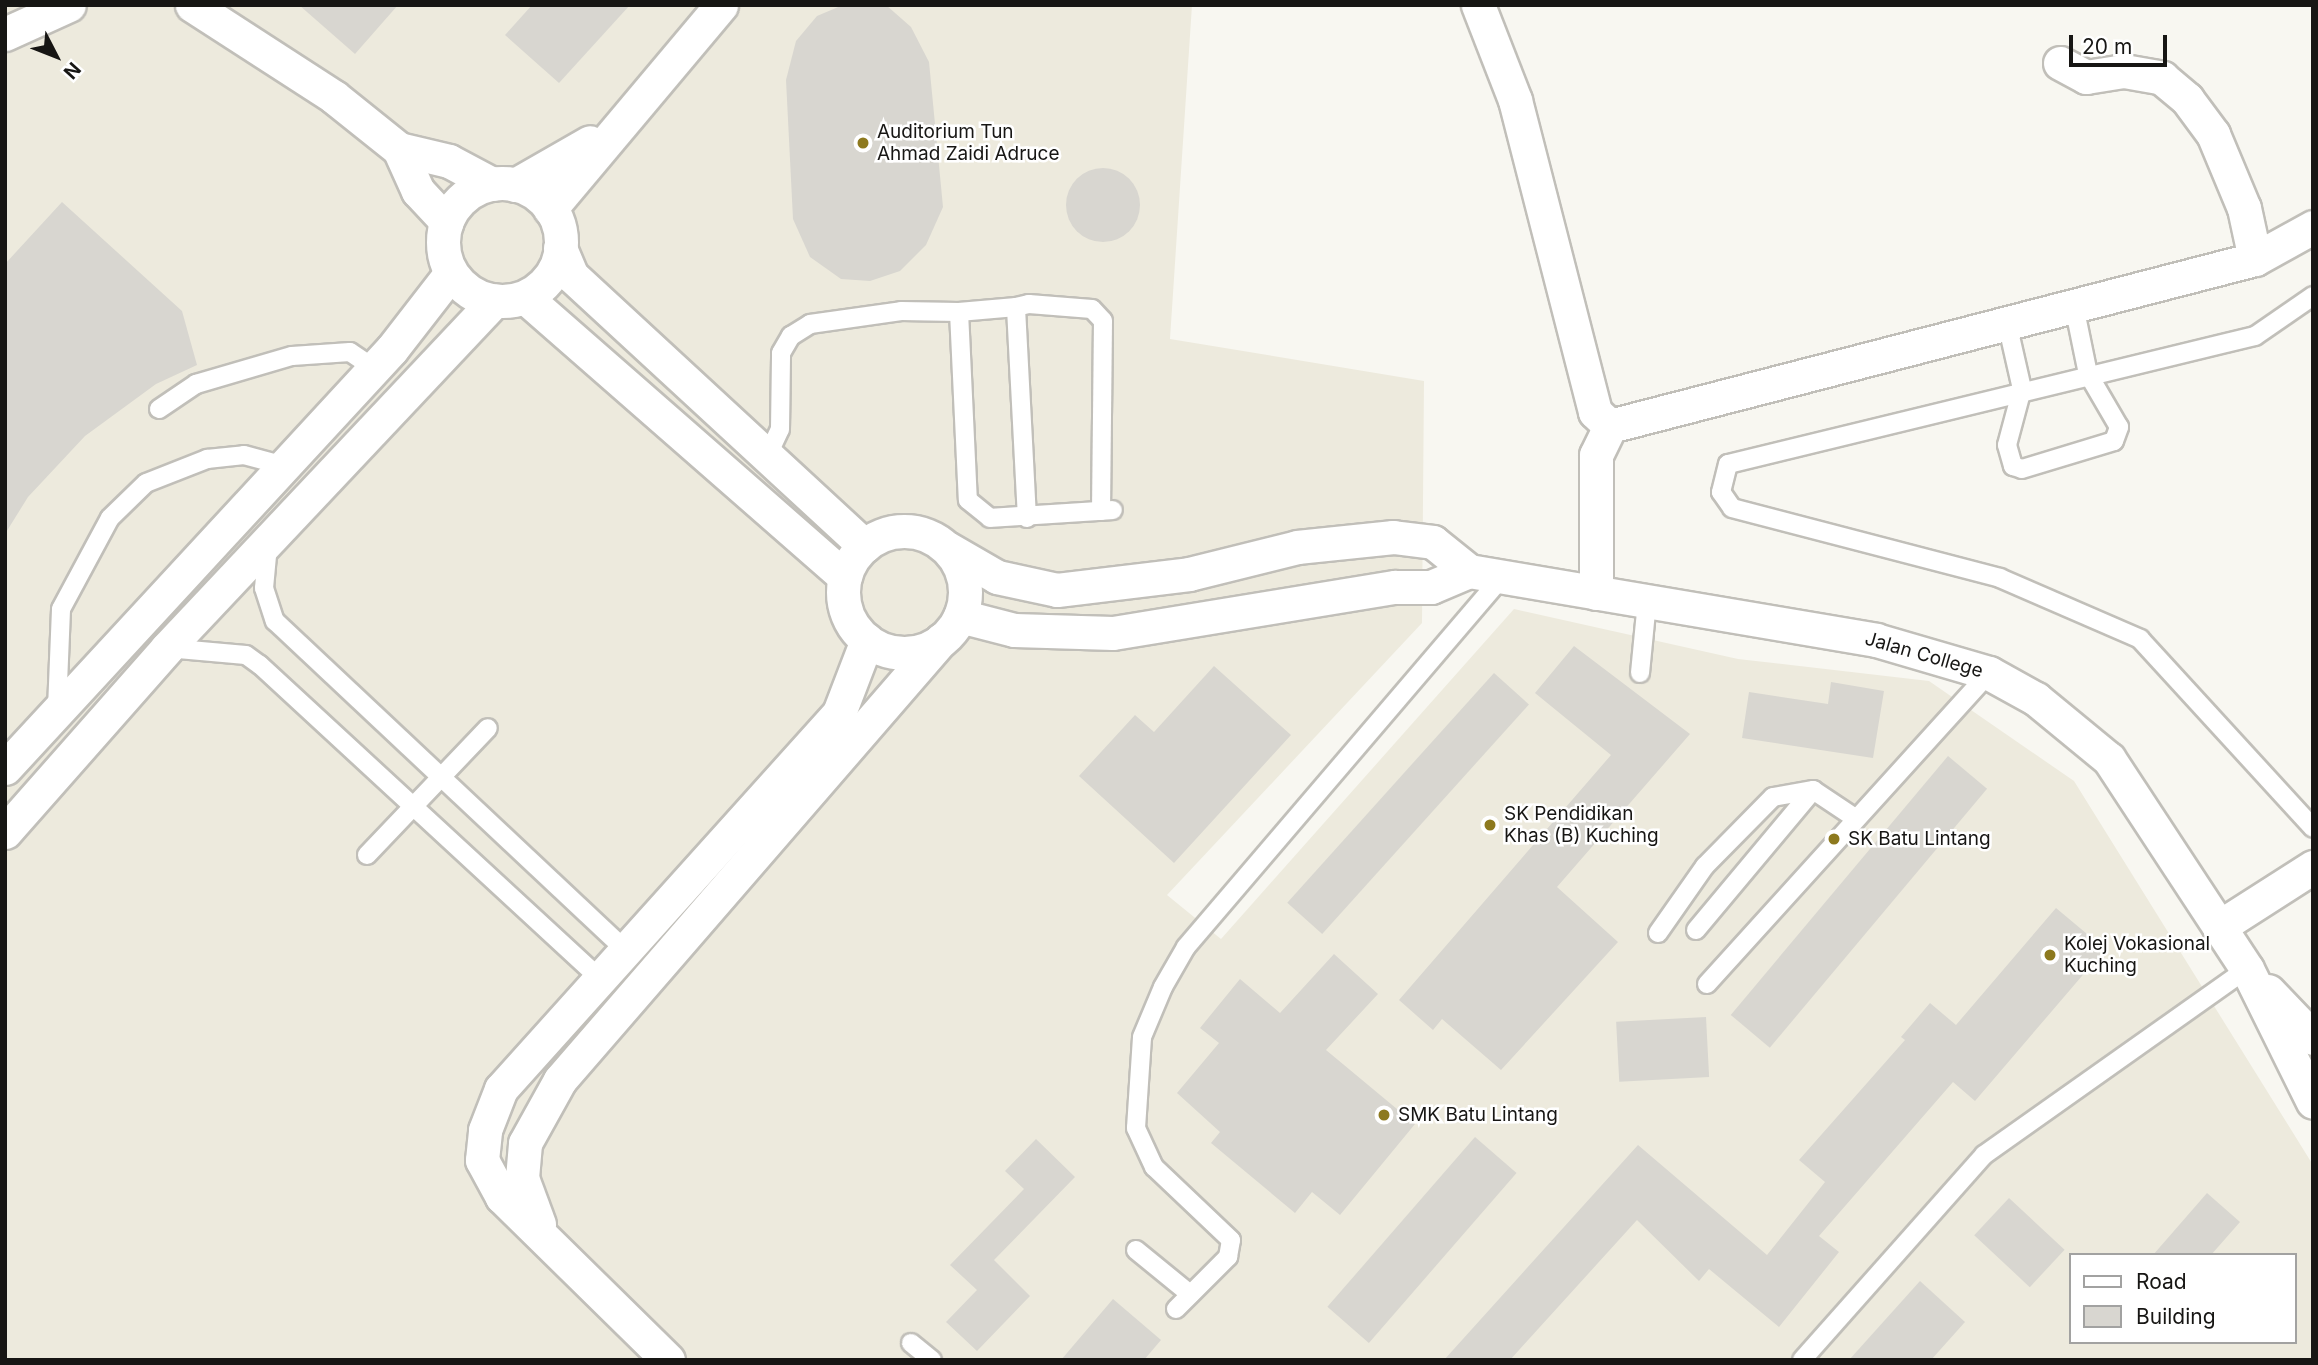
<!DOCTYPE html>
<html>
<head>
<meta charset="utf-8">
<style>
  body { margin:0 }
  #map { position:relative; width:2318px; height:1365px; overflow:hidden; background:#f8f7f1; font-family:Inter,sans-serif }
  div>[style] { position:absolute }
  .built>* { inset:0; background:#edeadd }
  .building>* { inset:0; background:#d8d6d0; transform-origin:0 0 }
  .round { border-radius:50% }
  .roads { filter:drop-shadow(2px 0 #c1bfb9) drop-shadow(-2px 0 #c1bfb9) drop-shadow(0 2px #c1bfb9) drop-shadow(0 -2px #c1bfb9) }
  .service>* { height:18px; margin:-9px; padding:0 9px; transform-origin:9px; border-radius:9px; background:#fff }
  .minor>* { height:33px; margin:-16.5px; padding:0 16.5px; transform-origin:16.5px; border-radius:16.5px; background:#fff }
  .minor>.ring { margin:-16.5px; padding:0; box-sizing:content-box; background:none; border:33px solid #fff; border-radius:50% }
  .dots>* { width:19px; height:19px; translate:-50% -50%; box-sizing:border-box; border:4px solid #fff; border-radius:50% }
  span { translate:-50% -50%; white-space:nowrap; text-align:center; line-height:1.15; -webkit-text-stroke:5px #fff; paint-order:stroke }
  .poi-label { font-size:19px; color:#171614 }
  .left { translate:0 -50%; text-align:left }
  .street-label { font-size:19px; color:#171614 }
  .frame { position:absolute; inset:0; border:7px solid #171614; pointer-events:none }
  .legend { position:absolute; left:2069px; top:1253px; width:228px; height:91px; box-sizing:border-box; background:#fff; border:2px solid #a2a2a1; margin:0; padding:9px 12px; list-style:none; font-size:21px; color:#171614 }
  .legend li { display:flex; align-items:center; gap:14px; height:35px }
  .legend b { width:35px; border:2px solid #a2a2a1 }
  .north { position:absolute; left:21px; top:21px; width:70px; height:70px; -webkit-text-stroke:5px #fff; paint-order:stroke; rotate:132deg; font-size:19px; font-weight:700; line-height:28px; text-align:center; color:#171614 }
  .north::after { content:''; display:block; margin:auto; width:24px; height:32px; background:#171614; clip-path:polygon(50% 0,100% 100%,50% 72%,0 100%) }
  .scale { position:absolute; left:2069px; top:35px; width:98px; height:32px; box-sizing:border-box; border:4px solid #171614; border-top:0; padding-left:9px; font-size:21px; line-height:24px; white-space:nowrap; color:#171614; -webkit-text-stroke:5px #fff; paint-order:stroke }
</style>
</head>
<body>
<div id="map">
  <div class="built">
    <i style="clip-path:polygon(evenodd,5px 5px,1192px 5px,1170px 339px,1424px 381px,1422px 623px,1167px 895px,1221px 939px,1514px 609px,1738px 659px,1929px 681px,2074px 781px,2313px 1165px,2313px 1360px,5px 1360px,5px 5px,2071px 1255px,2295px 1255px,2295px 1342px,2071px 1342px,2071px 1255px)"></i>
  </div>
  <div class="building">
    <i style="clip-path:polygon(299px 5px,398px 5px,355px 54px)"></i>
    <i style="clip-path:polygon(532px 5px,630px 5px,559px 83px,505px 35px)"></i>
    <i style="clip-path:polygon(843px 5px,886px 5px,911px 27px,929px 62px,943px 207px,926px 245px,900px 271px,870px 281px,841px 279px,810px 257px,793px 219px,786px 80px,796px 41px,817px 16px)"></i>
    <i class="round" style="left:1066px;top:168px;width:74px;height:74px"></i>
    <i style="clip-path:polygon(62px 202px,182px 311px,197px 365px,156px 384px,85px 436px,28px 497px,5px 534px,5px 264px)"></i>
    <i style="clip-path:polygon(1574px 646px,1690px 734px,1557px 887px,1618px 942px,1501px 1070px,1442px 1019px,1433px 1030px,1399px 1000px,1611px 755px,1535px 693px)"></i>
    <i style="clip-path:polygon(1214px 666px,1291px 735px,1174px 863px,1079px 776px,1135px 715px,1154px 732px)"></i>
    <i style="left:1494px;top:673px;width:47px;height:309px;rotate:42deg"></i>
    <i style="clip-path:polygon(1831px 682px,1884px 691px,1873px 758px,1742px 738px,1749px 692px,1828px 704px)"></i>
    <i style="left:1948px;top:756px;width:51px;height:338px;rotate:40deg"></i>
    <i style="clip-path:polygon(2056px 908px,2105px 949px,1975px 1101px,1953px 1082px,1819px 1236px,1839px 1252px,1779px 1327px,1709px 1269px,1699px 1281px,1637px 1220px,1510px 1360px,1444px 1360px,1638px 1145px,1767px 1255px,1825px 1182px,1799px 1160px,1905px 1040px,1901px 1037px,1930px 1003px,1956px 1025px)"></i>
    <i style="clip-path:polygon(1334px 954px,1378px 994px,1326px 1050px,1415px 1124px,1340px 1215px,1312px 1192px,1295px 1213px,1211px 1143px,1220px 1132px,1177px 1093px,1219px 1043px,1200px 1028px,1240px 979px,1280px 1013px)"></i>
    <i style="left:1706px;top:1017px;width:60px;height:90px;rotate:87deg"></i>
    <i style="left:1475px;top:1137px;width:55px;height:225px;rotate:41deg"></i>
    <i style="clip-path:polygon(1036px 1139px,1075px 1177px,994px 1260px,1030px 1296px,977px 1351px,946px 1322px,977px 1290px,950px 1265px,1024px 1189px,1005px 1171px)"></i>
    <i style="clip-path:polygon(2207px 1193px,2240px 1222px,2211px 1255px,2153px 1255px)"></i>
    <i style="left:2009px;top:1198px;width:76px;height:51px;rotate:43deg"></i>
    <i style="clip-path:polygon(1920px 1281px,1965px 1322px,1931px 1360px,1849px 1360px)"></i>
    <i style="clip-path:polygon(1113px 1299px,1161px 1340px,1144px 1360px,1061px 1360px)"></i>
  </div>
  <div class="roads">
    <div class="service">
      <i style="left:2313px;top:296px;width:70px;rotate:145.4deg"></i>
      <i style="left:2255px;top:336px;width:542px;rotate:166.35deg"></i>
      <i style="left:1728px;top:464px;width:29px;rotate:104deg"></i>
      <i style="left:1721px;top:492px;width:19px;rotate:55deg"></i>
      <i style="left:1732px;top:508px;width:277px;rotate:14.6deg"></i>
      <i style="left:2000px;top:578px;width:153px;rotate:23.5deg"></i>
      <i style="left:2140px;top:639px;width:256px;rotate:47.5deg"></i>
      <i style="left:959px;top:312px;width:57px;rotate:-5deg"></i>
      <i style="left:2007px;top:323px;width:68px;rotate:77.2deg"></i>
      <i style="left:2022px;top:389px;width:58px;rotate:105deg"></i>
      <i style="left:2007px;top:445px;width:22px;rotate:74deg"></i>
      <i style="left:2013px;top:466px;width:9px;rotate:18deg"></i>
      <i style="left:2022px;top:469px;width:96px;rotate:-16.9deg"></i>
      <i style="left:2114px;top:441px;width:15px;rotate:-70deg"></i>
      <i style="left:2119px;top:427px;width:61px;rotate:-120.3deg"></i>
      <i style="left:2088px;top:374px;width:69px;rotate:-101.6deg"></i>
      <i style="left:159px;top:409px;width:45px;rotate:-34deg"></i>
      <i style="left:196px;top:384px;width:100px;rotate:-16.3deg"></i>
      <i style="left:292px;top:356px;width:58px;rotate:-3.9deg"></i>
      <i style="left:350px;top:352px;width:29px;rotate:34deg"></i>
      <i style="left:766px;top:459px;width:33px;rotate:-65deg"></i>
      <i style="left:780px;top:429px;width:76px;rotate:-89.2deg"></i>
      <i style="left:781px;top:353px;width:20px;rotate:-60deg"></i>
      <i style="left:791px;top:336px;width:22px;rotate:-32deg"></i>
      <i style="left:810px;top:324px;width:92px;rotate:-8.1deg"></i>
      <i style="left:901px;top:311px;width:58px;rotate:1deg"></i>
      <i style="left:959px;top:312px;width:188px;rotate:87.3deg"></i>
      <i style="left:968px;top:500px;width:28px;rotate:39deg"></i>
      <i style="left:990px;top:518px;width:123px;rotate:-3.7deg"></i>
      <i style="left:1027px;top:518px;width:211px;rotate:-93deg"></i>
      <i style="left:1016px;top:307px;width:13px;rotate:-13deg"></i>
      <i style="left:1029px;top:304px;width:63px;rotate:4.5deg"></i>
      <i style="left:1092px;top:309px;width:16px;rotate:47deg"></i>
      <i style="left:1103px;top:321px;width:190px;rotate:90.6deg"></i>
      <i style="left:268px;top:545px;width:43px;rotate:95.3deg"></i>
      <i style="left:264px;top:588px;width:35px;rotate:72deg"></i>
      <i style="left:275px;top:621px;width:485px;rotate:43.2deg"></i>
      <i style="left:167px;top:648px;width:79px;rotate:5.1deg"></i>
      <i style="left:246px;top:655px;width:17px;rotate:36deg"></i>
      <i style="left:260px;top:665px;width:467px;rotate:42.7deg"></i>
      <i style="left:1640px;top:673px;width:72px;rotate:-84.4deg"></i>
      <i style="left:57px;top:709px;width:100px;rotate:-87.7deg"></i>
      <i style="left:61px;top:609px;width:103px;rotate:-61.7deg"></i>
      <i style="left:110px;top:518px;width:50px;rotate:-44.2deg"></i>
      <i style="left:146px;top:483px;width:66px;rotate:-21.5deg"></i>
      <i style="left:207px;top:459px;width:37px;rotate:-6deg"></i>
      <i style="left:244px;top:455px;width:42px;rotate:15deg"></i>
      <i style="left:367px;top:855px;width:175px;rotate:-46.4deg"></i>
      <i style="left:1696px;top:930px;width:182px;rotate:-50.1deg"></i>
      <i style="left:1658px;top:933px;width:82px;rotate:-55deg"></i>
      <i style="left:1705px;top:866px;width:97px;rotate:-45.4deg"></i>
      <i style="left:1773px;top:797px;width:41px;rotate:-9.9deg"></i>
      <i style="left:1813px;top:790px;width:50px;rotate:33.7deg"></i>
      <i style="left:1707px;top:984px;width:420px;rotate:-47.8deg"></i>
      <i style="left:1136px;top:1250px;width:70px;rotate:39.2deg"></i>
      <i style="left:1176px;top:1309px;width:74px;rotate:-45deg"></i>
      <i style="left:1228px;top:1257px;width:17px;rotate:-80deg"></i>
      <i style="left:1231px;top:1240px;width:106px;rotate:-136.5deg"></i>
      <i style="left:1154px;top:1167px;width:43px;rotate:-114.8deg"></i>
      <i style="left:1136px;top:1128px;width:91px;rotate:-86.2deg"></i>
      <i style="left:1142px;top:1037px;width:54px;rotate:-67.2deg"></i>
      <i style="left:1163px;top:987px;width:46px;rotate:-60.1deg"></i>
      <i style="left:1186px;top:947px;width:487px;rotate:-49.5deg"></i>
      <i style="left:911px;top:1343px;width:27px;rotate:39deg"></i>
      <i style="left:1802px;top:1360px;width:274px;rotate:-48.4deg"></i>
      <i style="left:1984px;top:1155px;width:322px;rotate:-35.3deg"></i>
    </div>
    <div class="minor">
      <i style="left:192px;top:5px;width:169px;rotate:32.9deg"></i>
      <i style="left:334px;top:97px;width:83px;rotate:38.7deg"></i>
      <i style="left:399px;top:149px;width:51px;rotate:13.5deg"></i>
      <i style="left:449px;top:161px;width:49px;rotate:28.1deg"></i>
      <i style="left:1478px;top:5px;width:102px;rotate:68.7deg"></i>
      <i style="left:1515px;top:100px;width:322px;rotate:75.6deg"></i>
      <i style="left:1595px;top:412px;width:21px;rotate:43deg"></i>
      <i style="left:5px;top:34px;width:70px;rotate:-24.4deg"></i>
      <i style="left:2060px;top:63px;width:30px;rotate:28deg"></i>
      <i style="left:2086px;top:77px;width:38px;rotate:-9deg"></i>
      <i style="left:2124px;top:71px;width:39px;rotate:10deg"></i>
      <i style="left:2162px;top:78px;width:33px;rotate:40deg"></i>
      <i style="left:2187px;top:99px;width:44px;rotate:53.4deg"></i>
      <i style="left:2213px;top:134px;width:80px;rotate:67.3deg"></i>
      <i style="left:2244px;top:208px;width:52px;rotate:77.8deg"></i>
      <i style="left:399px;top:149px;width:46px;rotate:65.7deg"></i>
      <i style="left:418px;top:191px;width:42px;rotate:46.9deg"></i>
      <i class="ring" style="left:443px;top:183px;width:85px;height:85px"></i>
      <i style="left:515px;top:185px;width:86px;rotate:-29.8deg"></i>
      <i style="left:550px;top:209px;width:266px;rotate:-50deg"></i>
      <i style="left:560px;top:248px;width:30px;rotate:67deg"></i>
      <i style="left:572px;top:276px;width:398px;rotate:42.7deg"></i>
      <i style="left:525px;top:297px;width:425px;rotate:41.2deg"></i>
      <i class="ring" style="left:843px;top:531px;width:89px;height:89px"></i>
      <i style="left:947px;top:548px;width:58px;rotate:30.1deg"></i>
      <i style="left:997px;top:577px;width:61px;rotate:12.2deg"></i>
      <i style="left:1057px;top:590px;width:133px;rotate:-6.9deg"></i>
      <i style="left:1189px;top:574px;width:111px;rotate:-14deg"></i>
      <i style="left:1297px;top:547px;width:97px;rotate:-5.9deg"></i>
      <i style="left:1393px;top:537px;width:40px;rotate:7.1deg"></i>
      <i style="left:1433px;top:542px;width:46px;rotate:38.9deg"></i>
      <i style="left:1469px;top:571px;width:413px;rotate:9.6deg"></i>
      <i style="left:1876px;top:640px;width:118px;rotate:16.3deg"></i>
      <i style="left:1989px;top:673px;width:54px;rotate:29deg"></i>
      <i style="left:2036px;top:699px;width:94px;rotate:39.4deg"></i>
      <i style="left:2109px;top:759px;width:251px;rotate:56.7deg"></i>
      <i style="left:2247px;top:969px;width:148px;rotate:63.6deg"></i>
      <i style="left:1596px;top:593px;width:138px;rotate:-90deg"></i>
      <i style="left:1596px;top:455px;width:32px;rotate:-64deg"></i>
      <i style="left:1610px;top:426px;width:666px;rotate:-14.52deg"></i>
      <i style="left:2255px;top:259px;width:66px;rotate:-28.9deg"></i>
      <i style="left:960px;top:616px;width:56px;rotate:14.5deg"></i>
      <i style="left:1014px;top:630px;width:99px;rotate:1.7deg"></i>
      <i style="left:1113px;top:633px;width:286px;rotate:-9.3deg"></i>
      <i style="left:1395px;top:587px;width:36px"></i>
      <i style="left:1431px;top:587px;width:41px;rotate:-22.8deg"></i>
      <i style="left:5px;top:768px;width:570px;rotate:-47.27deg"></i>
      <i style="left:392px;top:349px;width:96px;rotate:-52.2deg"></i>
      <i style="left:5px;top:832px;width:245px;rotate:-48.6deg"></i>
      <i style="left:167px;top:648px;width:477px;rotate:-46.7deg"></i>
      <i style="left:2219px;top:927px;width:112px;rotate:-32.6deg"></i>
      <i style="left:2268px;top:991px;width:65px;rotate:46.2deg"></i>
      <i style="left:539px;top:1224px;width:49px;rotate:-110.3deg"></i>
      <i style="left:522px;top:1178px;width:35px;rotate:-85deg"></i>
      <i style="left:525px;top:1143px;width:72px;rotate:-60.9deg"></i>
      <i style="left:560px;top:1080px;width:582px;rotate:-49.11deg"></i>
      <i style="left:668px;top:1360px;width:233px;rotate:-135.5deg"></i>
      <i style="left:502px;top:1197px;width:42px;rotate:-118.4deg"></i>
      <i style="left:482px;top:1160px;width:30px;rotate:-84deg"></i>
      <i style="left:485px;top:1130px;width:44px;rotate:-68.7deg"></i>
      <i style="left:501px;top:1089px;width:506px;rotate:-48.05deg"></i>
      <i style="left:839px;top:713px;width:78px;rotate:-69deg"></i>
    </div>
  </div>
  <div class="dots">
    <i style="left:863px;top:143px;background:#8d791e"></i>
    <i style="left:1490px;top:825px;background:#8d791e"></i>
    <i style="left:1834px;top:839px;background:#8d791e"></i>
    <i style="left:2050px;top:955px;background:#8d791e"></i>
    <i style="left:1384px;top:1115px;background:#8d791e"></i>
  </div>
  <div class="poi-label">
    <span class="left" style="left:877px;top:143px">Auditorium Tun<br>Ahmad Zaidi Adruce</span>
    <span class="left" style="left:1504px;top:825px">SK Pendidikan<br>Khas (B) Kuching</span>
    <span class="left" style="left:1848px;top:839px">SK Batu Lintang</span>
    <span class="left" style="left:2064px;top:955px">Kolej Vokasional<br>Kuching</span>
    <span class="left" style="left:1398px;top:1115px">SMK Batu Lintang</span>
  </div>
  <div class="street-label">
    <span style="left:1924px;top:655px;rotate:16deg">Jalan College</span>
  </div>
  <div class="frame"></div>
  <ul class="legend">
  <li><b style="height:9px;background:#fff"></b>Road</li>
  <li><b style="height:19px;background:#d8d6d0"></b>Building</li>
  </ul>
  <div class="north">N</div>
  <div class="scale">20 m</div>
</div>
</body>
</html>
